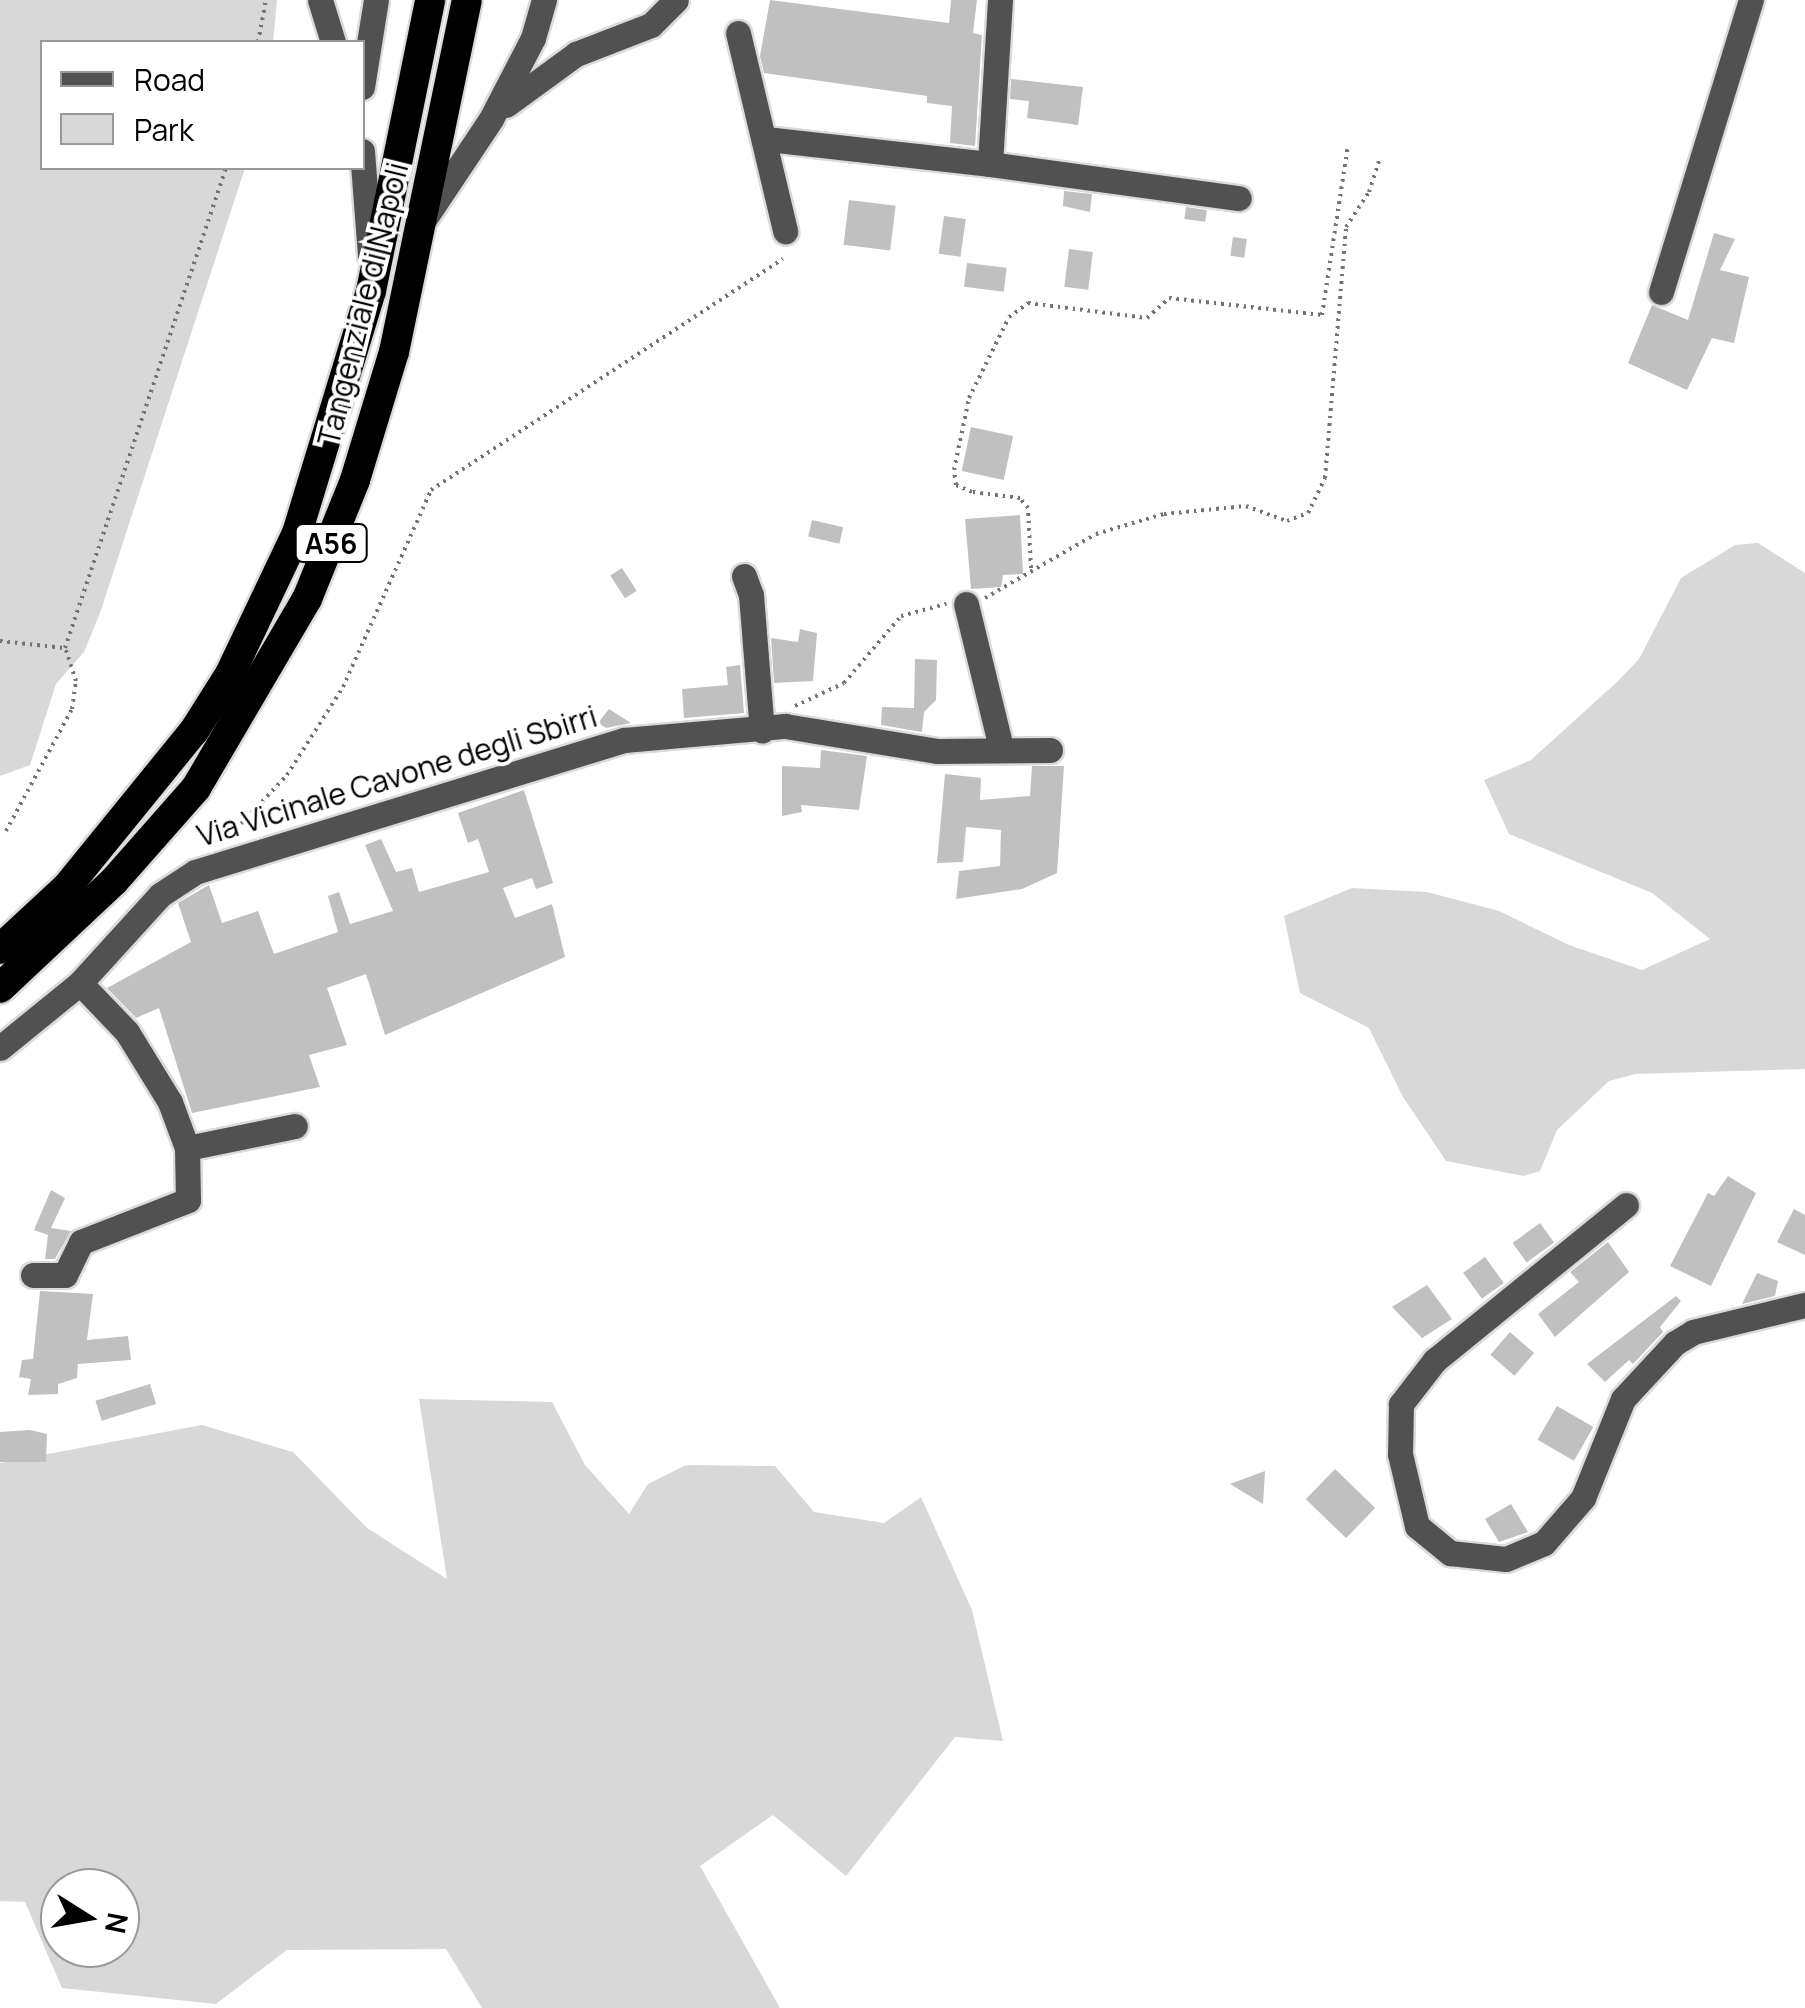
<!DOCTYPE html>
<html>
<head>
<meta charset="utf-8">
<style>
  body { margin:0 }
  #map { position:relative; width:1805px; height:2008px; overflow:hidden; background:#fff; font-family:Manrope,sans-serif }
  div>[style] { position:absolute }
  .green>* { inset:0; background:#d8d8d8 }
  .building>* { inset:0; background:#c0c0c0; transform-origin:0 0 }
  .path>* { height:4px; margin-top:-2px; transform-origin:0; background:repeating-linear-gradient(90deg,#737373 0 2.5px,transparent 0 7.5px) }
  .roads { filter:drop-shadow(2px 0 #dbdbdb) drop-shadow(-2px 0 #dbdbdb) drop-shadow(0 2px #dbdbdb) drop-shadow(0 -2px #dbdbdb) }
  .minor>* { height:25px; margin:-12.5px; padding:0 12.5px; transform-origin:12.5px; border-radius:12.5px; background:#515151 }
  .highway>* { height:30px; margin:-15px; padding:0 15px; transform-origin:15px; border-radius:15px; background:#000 }
  span { translate:-50% -50%; white-space:nowrap; text-align:center; line-height:1.15; -webkit-text-stroke:8px #fff; paint-order:stroke }
  .shield-label span { padding:2px 8px; background:#fff; border:2px solid; border-radius:8px; -webkit-text-stroke-width:0 }
  .shield-label { font-size:28px; color:#000; font-weight:700 }
  .street-label { font-size:30px; color:#000 }
  .legend { position:absolute; left:40px; top:40px; width:325px; height:130px; box-sizing:border-box; background:#fff; border:2px solid #999; margin:0; padding:12px 18px; list-style:none; font-size:30px; color:#000 }
  .legend li { display:flex; align-items:center; gap:20px; height:50px }
  .legend b { width:50px; border:2px solid #999 }
  .north { position:absolute; left:40px; top:1868px; width:100px; height:100px; box-sizing:border-box; background:#fff; border:2px solid #999; border-radius:50%; rotate:101deg; font-size:28px; font-weight:700; line-height:40px; text-align:center; color:#000 }
  .north::after { content:''; display:block; margin:auto; width:35px; height:45px; background:#000; clip-path:polygon(50% 0,100% 100%,50% 72%,0 100%) }
</style>
</head>
<body>
<div id="map">
  <div class="green">
    <i style="clip-path:polygon(0 0,277px 0,273px 42px,42px 42px,42px 168px,245px 168px,100px 613px,84px 652px,56px 684px,30px 765px,0 776px)"></i>
    <i style="clip-path:polygon(1758px 543px,1805px 573px,1805px 1069px,1635px 1074px,1609px 1081px,1557px 1130px,1540px 1171px,1524px 1176px,1446px 1161px,1403px 1097px,1369px 1028px,1300px 993px,1284px 916px,1352px 888px,1427px 892px,1499px 911px,1569px 945px,1642px 970px,1710px 939px,1652px 893px,1509px 834px,1484px 780px,1531px 760px,1618px 681px,1639px 659px,1681px 578px,1735px 545px)"></i>
    <i style="clip-path:polygon(evenodd,419px 1399px,552px 1402px,585px 1465px,629px 1514px,648px 1484px,686px 1465px,775px 1466px,814px 1512px,884px 1523px,921px 1497px,972px 1610px,1003px 1741px,955px 1737px,846px 1876px,773px 1815px,700px 1866px,780px 2008px,482px 2008px,446px 1949px,287px 1950px,216px 2004px,62px 1988px,25px 1902px,0 1901px,0 1463px,202px 1425px,293px 1452px,367px 1528px,447px 1579px,419px 1399px,60px 1888px,120px 1888px,120px 1948px,60px 1948px,60px 1888px)"></i>
  </div>
  <div class="building">
    <i style="clip-path:polygon(770px 0,949px 23px,951px 0,977px 0,973px 33px,982px 35px,975px 146px,950px 143px,952px 106px,927px 103px,927px 96px,764px 73px,760px 56px)"></i>
    <i style="clip-path:polygon(1011px 79px,1083px 87px,1078px 125px,1027px 118px,1029px 101px,1010px 99px)"></i>
    <i style="clip-path:polygon(1064px 191px,1092px 194px,1090px 212px,1063px 206px)"></i>
    <i style="left:849px;top:200px;width:47px;height:45px;rotate:7deg"></i>
    <i style="left:1186px;top:207px;width:21px;height:12px;rotate:8deg"></i>
    <i style="left:944px;top:216px;width:22px;height:38px;rotate:8deg"></i>
    <i style="clip-path:polygon(1714px 233px,1735px 239px,1720px 270px,1749px 277px,1734px 343px,1712px 338px,1687px 390px,1628px 363px,1652px 305px,1688px 320px)"></i>
    <i style="left:1233px;top:237px;width:14px;height:19px;rotate:8deg"></i>
    <i style="left:1069px;top:249px;width:24px;height:38px;rotate:7deg"></i>
    <i style="left:967px;top:263px;width:40px;height:24px;rotate:7deg"></i>
    <i style="left:971px;top:427px;width:43px;height:45px;rotate:12deg"></i>
    <i style="clip-path:polygon(1020px 515px,1023px 574px,1003px 575px,1001px 587px,971px 589px,965px 519px)"></i>
    <i style="left:812px;top:520px;width:32px;height:17px;rotate:13deg"></i>
    <i style="left:622px;top:568px;width:27px;height:14px;rotate:57deg"></i>
    <i style="clip-path:polygon(800px 629px,817px 633px,813px 681px,774px 683px,771px 638px,798px 642px)"></i>
    <i style="clip-path:polygon(915px 659px,937px 660px,936px 700px,924px 712px,922px 732px,881px 725px,882px 707px,914px 708px)"></i>
    <i style="clip-path:polygon(740px 665px,744px 713px,684px 718px,682px 689px,728px 685px,726px 667px)"></i>
    <i style="clip-path:polygon(609px 709px,631px 723px,606px 728px,598px 723px)"></i>
    <i style="clip-path:polygon(821px 750px,867px 756px,859px 810px,801px 805px,802px 812px,782px 816px,782px 766px,820px 768px)"></i>
    <i style="clip-path:polygon(1032px 766px,1064px 766px,1057px 873px,1022px 889px,956px 899px,959px 871px,1000px 866px,1001px 830px,966px 827px,963px 862px,937px 863px,945px 774px,981px 778px,980px 800px,1030px 796px)"></i>
    <i style="clip-path:polygon(524px 790px,553px 883px,536px 889px,532px 878px,503px 888px,515px 918px,552px 904px,565px 957px,385px 1035px,366px 974px,327px 988px,347px 1045px,309px 1055px,320px 1087px,192px 1113px,159px 1008px,136px 1018px,107px 988px,191px 942px,178px 903px,209px 885px,222px 923px,258px 911px,274px 954px,338px 932px,328px 896px,339px 892px,350px 924px,393px 911px,365px 845px,381px 839px,396px 872px,412px 868px,419px 892px,489px 872px,478px 839px,468px 843px,458px 813px)"></i>
    <i style="clip-path:polygon(1728px 1176px,1756px 1193px,1711px 1286px,1670px 1266px,1708px 1193px,1714px 1196px)"></i>
    <i style="clip-path:polygon(51px 1190px,65px 1198px,51px 1228px,71px 1231px,55px 1259px,45px 1259px,48px 1235px,34px 1230px)"></i>
    <i style="clip-path:polygon(1794px 1209px,1805px 1215px,1805px 1255px,1777px 1242px)"></i>
    <i style="left:1540px;top:1223px;width:24px;height:34px;rotate:54deg"></i>
    <i style="clip-path:polygon(1608px 1242px,1629px 1272px,1555px 1337px,1538px 1314px,1579px 1282px,1570px 1272px)"></i>
    <i style="left:1485px;top:1257px;width:32px;height:27px;rotate:54deg"></i>
    <i style="clip-path:polygon(1757px 1273px,1778px 1281px,1775px 1296px,1742px 1304px)"></i>
    <i style="clip-path:polygon(1427px 1285px,1452px 1319px,1422px 1338px,1392px 1307px)"></i>
    <i style="clip-path:polygon(40px 1291px,93px 1294px,87px 1340px,128px 1336px,131px 1360px,78px 1364px,77px 1378px,58px 1384px,58px 1394px,28px 1395px,31px 1379px,19px 1377px,22px 1360px,33px 1359px)"></i>
    <i style="clip-path:polygon(1676px 1296px,1681px 1301px,1660px 1327px,1663px 1332px,1633px 1364px,1629px 1360px,1605px 1382px,1587px 1364px)"></i>
    <i style="left:1510px;top:1332px;width:32px;height:30px;rotate:41deg"></i>
    <i style="left:150px;top:1384px;width:21px;height:57px;rotate:73deg"></i>
    <i style="left:1557px;top:1406px;width:42px;height:39px;rotate:30deg"></i>
    <i style="clip-path:polygon(30px 1430px,47px 1434px,46px 1462px,0 1462px,0 1432px)"></i>
    <i style="left:1335px;top:1469px;width:56px;height:42px;rotate:44deg"></i>
    <i style="clip-path:polygon(1265px 1471px,1263px 1504px,1230px 1484px)"></i>
    <i style="clip-path:polygon(1511px 1504px,1528px 1532px,1499px 1542px,1485px 1519px)"></i>
  </div>
  <div class="path">
    <i style="left:258px;top:42px;width:43px;rotate:-79.2deg"></i>
    <i style="left:1031px;top:568px;width:60px;rotate:-92.9deg"></i>
    <i style="left:1028px;top:508px;width:13px;rotate:-129deg"></i>
    <i style="left:1020px;top:498px;width:48px;rotate:-172.9deg"></i>
    <i style="left:972px;top:492px;width:17px;rotate:-156deg"></i>
    <i style="left:956px;top:485px;width:15px;rotate:-98deg"></i>
    <i style="left:954px;top:470px;width:74px;rotate:-78.2deg"></i>
    <i style="left:969px;top:398px;width:90px;rotate:-63.7deg"></i>
    <i style="left:1009px;top:317px;width:24px;rotate:-36deg"></i>
    <i style="left:1028px;top:303px;width:120px;rotate:7.2deg"></i>
    <i style="left:1147px;top:318px;width:30px;rotate:-42deg"></i>
    <i style="left:1169px;top:298px;width:154px;rotate:6.3deg"></i>
    <i style="left:1322px;top:315px;width:172px;rotate:-81.3deg"></i>
    <i style="left:985px;top:598px;width:128px;rotate:-30deg"></i>
    <i style="left:1096px;top:534px;width:71px;rotate:-16.4deg"></i>
    <i style="left:1164px;top:514px;width:82px;rotate:-5.6deg"></i>
    <i style="left:1246px;top:506px;width:44px;rotate:20.1deg"></i>
    <i style="left:1287px;top:521px;width:22px;rotate:-21deg"></i>
    <i style="left:1308px;top:513px;width:39px;rotate:-64deg"></i>
    <i style="left:1325px;top:478px;width:252px;rotate:-85.2deg"></i>
    <i style="left:1346px;top:227px;width:42px;rotate:-56.7deg"></i>
    <i style="left:1369px;top:192px;width:35px;rotate:-72deg"></i>
    <i style="left:0;top:641px;width:65px;rotate:6.1deg"></i>
    <i style="left:795px;top:706px;width:54px;rotate:-25.1deg"></i>
    <i style="left:844px;top:683px;width:88px;rotate:-49.6deg"></i>
    <i style="left:901px;top:616px;width:47px;rotate:-14.9deg"></i>
    <i style="left:6px;top:831px;width:139px;rotate:-61.6deg"></i>
    <i style="left:72px;top:709px;width:28px;rotate:-82deg"></i>
    <i style="left:76px;top:681px;width:35px;rotate:-108deg"></i>
    <i style="left:65px;top:648px;width:506px;rotate:-71.46deg"></i>
    <i style="left:226px;top:840px;width:89px;rotate:-46.8deg"></i>
    <i style="left:287px;top:775px;width:104px;rotate:-57.5deg"></i>
    <i style="left:343px;top:687px;width:216px;rotate:-65.9deg"></i>
    <i style="left:431px;top:490px;width:421px;rotate:-33.3deg"></i>
  </div>
  <div class="roads">
    <div class="minor">
      <i style="left:320px;top:0;width:44px;rotate:72.8deg"></i>
      <i style="left:1000px;top:0;width:164px;rotate:93.5deg"></i>
      <i style="left:990px;top:164px;width:251px;rotate:7.8deg"></i>
      <i style="left:738px;top:33px;width:204px;rotate:76.6deg"></i>
      <i style="left:362px;top:87px;width:88px;rotate:-80.9deg"></i>
      <i style="left:506px;top:105px;width:87px;rotate:-36.1deg"></i>
      <i style="left:576px;top:54px;width:80px;rotate:-21.1deg"></i>
      <i style="left:651px;top:25px;width:35px;rotate:-45deg"></i>
      <i style="left:767px;top:139px;width:224px;rotate:6.4deg"></i>
      <i style="left:362px;top:151px;width:105px;rotate:85.6deg"></i>
      <i style="left:425px;top:218px;width:119px;rotate:-56.3deg"></i>
      <i style="left:491px;top:119px;width:91px;rotate:-62.6deg"></i>
      <i style="left:533px;top:38px;width:40px;rotate:-74deg"></i>
      <i style="left:1661px;top:292px;width:306px;rotate:-72.9deg"></i>
      <i style="left:744px;top:576px;width:20px;rotate:70deg"></i>
      <i style="left:751px;top:595px;width:136px;rotate:85.4deg"></i>
      <i style="left:966px;top:604px;width:148px;rotate:76.3deg"></i>
      <i style="left:0;top:1048px;width:103px;rotate:-39.1deg"></i>
      <i style="left:80px;top:983px;width:119px;rotate:-47.7deg"></i>
      <i style="left:160px;top:895px;width:42px;rotate:-33.3deg"></i>
      <i style="left:195px;top:872px;width:449px;rotate:-17.1deg"></i>
      <i style="left:624px;top:740px;width:162px;rotate:-5deg"></i>
      <i style="left:785px;top:726px;width:155px;rotate:9.3deg"></i>
      <i style="left:938px;top:751px;width:112px;rotate:-0.5deg"></i>
      <i style="left:187px;top:1148px;width:110px;rotate:-11.5deg"></i>
      <i style="left:1626px;top:1205px;width:246px;rotate:140.9deg"></i>
      <i style="left:1435px;top:1360px;width:56px;rotate:127.7deg"></i>
      <i style="left:1401px;top:1404px;width:50px;rotate:91.1deg"></i>
      <i style="left:1400px;top:1454px;width:74px;rotate:76.7deg"></i>
      <i style="left:1417px;top:1526px;width:43px;rotate:39.3deg"></i>
      <i style="left:1450px;top:1553px;width:56px;rotate:6.1deg"></i>
      <i style="left:1506px;top:1559px;width:41px;rotate:-22.8deg"></i>
      <i style="left:1544px;top:1543px;width:60px;rotate:-49.1deg"></i>
      <i style="left:1583px;top:1498px;width:107px;rotate:-68deg"></i>
      <i style="left:1623px;top:1399px;width:76px;rotate:-47.1deg"></i>
      <i style="left:1675px;top:1343px;width:21px;rotate:-31deg"></i>
      <i style="left:1693px;top:1332px;width:115px;rotate:-13.6deg"></i>
      <i style="left:33px;top:1275px;width:32px"></i>
      <i style="left:65px;top:1275px;width:37px;rotate:-64deg"></i>
      <i style="left:81px;top:1242px;width:115px;rotate:-21.4deg"></i>
      <i style="left:188px;top:1200px;width:52px;rotate:-91.1deg"></i>
      <i style="left:187px;top:1148px;width:49px;rotate:-110.3deg"></i>
      <i style="left:170px;top:1102px;width:82px;rotate:-121.6deg"></i>
      <i style="left:127px;top:1032px;width:68px;rotate:-133.8deg"></i>
    </div>
    <div class="highway">
      <i style="left:0;top:949px;width:91px;rotate:-42.8deg"></i>
      <i style="left:67px;top:887px;width:201px;rotate:-50.9deg"></i>
      <i style="left:194px;top:731px;width:67px;rotate:-57.7deg"></i>
      <i style="left:230px;top:674px;width:156px;rotate:-64.6deg"></i>
      <i style="left:297px;top:533px;width:253px;rotate:-73deg"></i>
      <i style="left:371px;top:291px;width:297px;rotate:-78.5deg"></i>
      <i style="left:0;top:988px;width:156px;rotate:-43.2deg"></i>
      <i style="left:114px;top:881px;width:124px;rotate:-48.6deg"></i>
      <i style="left:196px;top:788px;width:219px;rotate:-59.6deg"></i>
      <i style="left:307px;top:599px;width:128px;rotate:-68deg"></i>
      <i style="left:355px;top:480px;width:134px;rotate:-73.1deg"></i>
      <i style="left:394px;top:352px;width:359px;rotate:-78.3deg"></i>
    </div>
  </div>
  <div class="shield-label">
    <span style="left:331px;top:543px">A56</span>
  </div>
  <div class="street-label">
    <span style="left:363px;top:304px;rotate:-76deg">Tangenziale di Napoli</span>
    <span style="left:397px;top:776px;rotate:-17deg">Via Vicinale Cavone degli Sbirri</span>
  </div>
  <ul class="legend">
  <li><b style="height:12px;background:#515151"></b>Road</li>
  <li><b style="height:28px;background:#d8d8d8"></b>Park</li>
  </ul>
  <div class="north">N</div>
</div>
</body>
</html>
